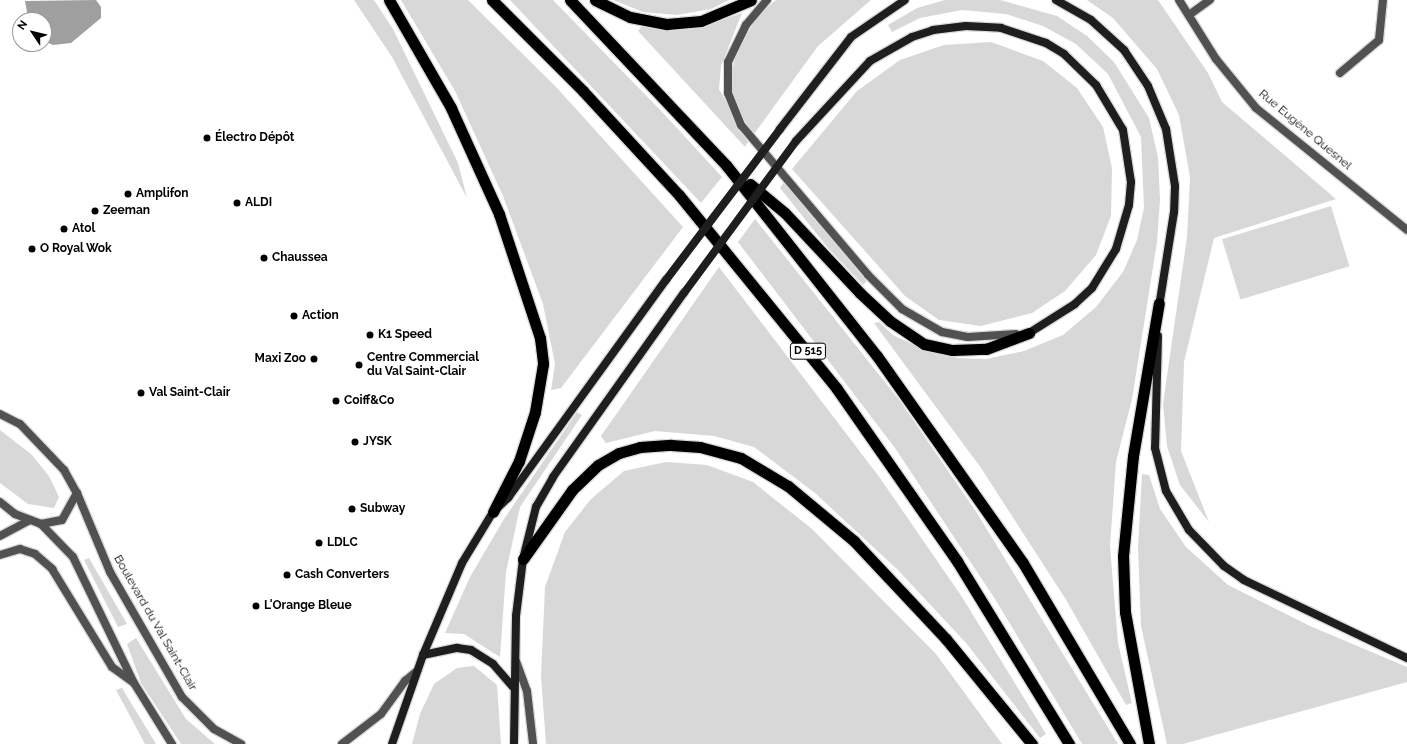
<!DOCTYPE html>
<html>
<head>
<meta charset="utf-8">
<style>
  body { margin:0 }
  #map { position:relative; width:1407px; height:744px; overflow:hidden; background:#fff; font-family:Raleway,sans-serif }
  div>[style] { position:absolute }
  .green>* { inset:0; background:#d8d8d8; transform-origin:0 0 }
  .water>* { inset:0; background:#9f9f9f }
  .roads { filter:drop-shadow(1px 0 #dbdbdb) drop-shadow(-1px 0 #dbdbdb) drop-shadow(0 1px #dbdbdb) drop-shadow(0 -1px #dbdbdb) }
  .service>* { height:8px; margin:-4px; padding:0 4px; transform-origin:4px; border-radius:4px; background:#515151 }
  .minor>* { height:8px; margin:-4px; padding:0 4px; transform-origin:4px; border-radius:4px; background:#515151 }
  .tertiary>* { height:8px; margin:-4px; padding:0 4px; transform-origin:4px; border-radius:4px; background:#515151 }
  .secondary>* { height:8px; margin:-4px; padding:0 4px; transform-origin:4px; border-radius:4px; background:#1e1e1e }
  .trunk>* { height:11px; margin:-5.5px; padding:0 5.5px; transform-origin:5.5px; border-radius:5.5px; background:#000 }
  .secondary-bridge>* { height:8px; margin:-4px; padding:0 4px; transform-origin:4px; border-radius:4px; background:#1e1e1e }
  .dots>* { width:11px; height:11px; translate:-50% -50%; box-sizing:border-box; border:2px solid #fff; border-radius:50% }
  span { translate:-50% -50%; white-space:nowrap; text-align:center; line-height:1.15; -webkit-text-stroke:4px #fff; paint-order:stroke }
  .shield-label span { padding:1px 3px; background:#fff; border:1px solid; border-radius:3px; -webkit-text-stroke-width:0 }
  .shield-label { font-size:11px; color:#000; font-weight:700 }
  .street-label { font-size:12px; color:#000 }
  .poi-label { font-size:12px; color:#000; font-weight:700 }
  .left { translate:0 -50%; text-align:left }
  .right { translate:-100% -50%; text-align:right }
  .north { position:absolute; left:12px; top:12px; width:40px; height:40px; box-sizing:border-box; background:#fff; border:1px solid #999; border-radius:50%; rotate:305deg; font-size:11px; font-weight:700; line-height:16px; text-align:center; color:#000 }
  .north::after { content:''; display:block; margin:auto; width:14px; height:18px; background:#000; clip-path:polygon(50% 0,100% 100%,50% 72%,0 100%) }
</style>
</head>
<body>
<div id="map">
  <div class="green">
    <i style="clip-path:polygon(354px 0,374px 0,393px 29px,458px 163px,467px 198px,392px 57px)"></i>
    <i style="clip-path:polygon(401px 0,468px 0,557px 88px,683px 227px,561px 388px,551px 390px,555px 364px,543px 304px,503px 196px,455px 91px)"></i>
    <i style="clip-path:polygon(510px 0,553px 0,664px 114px,722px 177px,701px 203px)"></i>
    <i style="clip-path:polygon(613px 0,729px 0,711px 9px,677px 15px,643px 12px)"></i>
    <i style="clip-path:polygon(776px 0,871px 0,818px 46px,754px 134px,738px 111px,730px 80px,738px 47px,761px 13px)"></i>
    <i style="clip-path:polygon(945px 0,1000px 0,1057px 16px,1087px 36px,1114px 62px,1149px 118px,1158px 157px,1160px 200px,1157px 242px,1132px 399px,1116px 462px,1110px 546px,1118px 643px,1132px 703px,1126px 705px,1065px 598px,981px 468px,874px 323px,879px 322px,893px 335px,922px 349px,958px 358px,986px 359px,1024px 351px,1063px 335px,1096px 307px,1123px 272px,1137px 240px,1144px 208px,1141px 137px,1108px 74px,1076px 44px,1043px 26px,1006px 14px,962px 10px,920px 18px,892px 32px,888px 25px,917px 8px)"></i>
    <i style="clip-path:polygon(1087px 0,1158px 0,1208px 73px,1222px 102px,1336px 199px,1214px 238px,1184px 362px,1181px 451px,1209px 522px,1180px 485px,1167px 446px,1163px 404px,1187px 237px,1190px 177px,1179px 115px,1157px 69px,1113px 18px)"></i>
    <i style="clip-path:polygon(742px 13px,721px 66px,719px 89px,748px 142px,745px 147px,638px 31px,642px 26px,699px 28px)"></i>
    <i style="clip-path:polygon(991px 42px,1043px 61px,1077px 88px,1103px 127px,1112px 168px,1111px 216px,1096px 255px,1065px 291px,1032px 313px,981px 326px,939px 320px,905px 296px,792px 169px,857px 91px,900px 60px,944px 45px)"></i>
    <i style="clip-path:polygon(784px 182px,867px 281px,863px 285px,828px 248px,780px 188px)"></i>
    <i style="left:1331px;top:206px;width:63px;height:114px;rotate:73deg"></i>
    <i style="clip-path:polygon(755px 219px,900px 401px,975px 510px,1118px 744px,1082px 744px,995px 599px,895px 448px,738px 242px)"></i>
    <i style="clip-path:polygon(719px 267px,880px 478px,962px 597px,1046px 734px,1040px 738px,966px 643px,898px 570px,815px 493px,754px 447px,714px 436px,655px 431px,606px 443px,601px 436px)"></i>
    <i style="clip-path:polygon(577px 412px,582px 415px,520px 507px,506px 572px,500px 657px,464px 634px,445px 633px,470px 577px,504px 519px)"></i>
    <i style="clip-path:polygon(0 430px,31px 454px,49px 476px,59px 497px,54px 508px,28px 504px,0 483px)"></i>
    <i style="clip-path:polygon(666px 462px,707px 465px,753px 482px,812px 529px,936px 654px,1002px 744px,546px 744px,541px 676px,545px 587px,565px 532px,591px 499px,624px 471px)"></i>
    <i style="clip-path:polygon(1142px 474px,1149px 475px,1160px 509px,1186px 547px,1228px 585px,1310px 626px,1407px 667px,1407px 682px,1183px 744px,1167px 744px,1141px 626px,1138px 548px)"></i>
    <i style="clip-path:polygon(89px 558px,127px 624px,118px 627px,84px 560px)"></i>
    <i style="clip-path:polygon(136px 638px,186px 719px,215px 744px,181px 744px,141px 683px,127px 644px)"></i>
    <i style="clip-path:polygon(474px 666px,497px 685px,501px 744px,412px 744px,420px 714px,434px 684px,457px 668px)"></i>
    <i style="clip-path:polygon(122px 688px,156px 744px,145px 744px,116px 690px)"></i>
  </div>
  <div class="water">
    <i style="clip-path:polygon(96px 0,101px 7px,101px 18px,71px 43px,53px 45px,44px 41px,44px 20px,28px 18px,25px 1px)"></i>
  </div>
  <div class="roads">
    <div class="service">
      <i style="left:0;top:536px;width:34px;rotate:-28deg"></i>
      <i style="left:0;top:555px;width:21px;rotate:-17deg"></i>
      <i style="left:20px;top:549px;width:16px;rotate:18deg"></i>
      <i style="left:35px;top:554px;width:23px;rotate:41deg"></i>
      <i style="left:52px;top:569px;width:115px;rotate:58.5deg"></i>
      <i style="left:112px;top:667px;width:27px;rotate:36deg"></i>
    </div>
    <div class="minor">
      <i style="left:1340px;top:73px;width:51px;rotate:-40.2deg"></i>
      <i style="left:1379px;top:40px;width:40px;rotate:-84.3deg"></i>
    </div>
    <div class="tertiary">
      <i style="left:767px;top:0;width:33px;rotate:130deg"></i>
      <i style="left:746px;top:25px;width:41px;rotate:115.9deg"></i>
      <i style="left:728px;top:62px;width:31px;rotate:90deg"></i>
      <i style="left:728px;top:93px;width:35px;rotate:68deg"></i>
      <i style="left:741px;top:125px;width:197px;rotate:49.7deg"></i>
      <i style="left:868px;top:275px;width:48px;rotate:45deg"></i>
      <i style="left:902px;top:309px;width:46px;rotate:29.9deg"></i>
      <i style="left:942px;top:332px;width:26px;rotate:11deg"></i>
      <i style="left:968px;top:337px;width:48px;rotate:-3.6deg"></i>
      <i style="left:1179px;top:0;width:70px;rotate:57.9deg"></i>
      <i style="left:1216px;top:59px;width:63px;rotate:50.8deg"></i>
      <i style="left:1256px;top:108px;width:194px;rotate:38.9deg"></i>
      <i style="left:1189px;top:15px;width:26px;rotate:-36deg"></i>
      <i style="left:0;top:414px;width:22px;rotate:27deg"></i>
      <i style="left:20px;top:424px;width:64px;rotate:46.3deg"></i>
      <i style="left:64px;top:470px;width:26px;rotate:61deg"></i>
      <i style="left:77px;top:493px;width:86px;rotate:67.3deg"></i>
      <i style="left:110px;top:572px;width:144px;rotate:60.1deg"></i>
      <i style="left:182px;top:697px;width:45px;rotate:45deg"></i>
      <i style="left:214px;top:729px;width:31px;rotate:29deg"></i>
      <i style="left:0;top:502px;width:19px;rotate:39deg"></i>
      <i style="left:15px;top:514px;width:28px;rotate:21deg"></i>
      <i style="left:41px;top:524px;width:46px;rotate:45.9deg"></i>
      <i style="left:73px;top:557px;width:140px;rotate:64.2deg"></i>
      <i style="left:134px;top:683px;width:72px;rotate:58.1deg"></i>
      <i style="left:41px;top:524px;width:21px;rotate:-11deg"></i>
      <i style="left:62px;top:520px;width:31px;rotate:-61deg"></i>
      <i style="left:516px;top:661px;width:32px;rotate:70deg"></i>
      <i style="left:527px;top:691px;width:53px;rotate:83.5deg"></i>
      <i style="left:342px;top:744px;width:49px;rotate:-37.6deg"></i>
      <i style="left:381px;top:714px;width:41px;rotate:-54deg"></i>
      <i style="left:405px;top:681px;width:16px;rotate:-40deg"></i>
    </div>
    <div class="secondary">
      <i style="left:1056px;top:0;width:40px;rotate:29.7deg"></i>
      <i style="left:1091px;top:20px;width:45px;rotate:42.3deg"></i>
      <i style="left:1124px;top:50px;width:43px;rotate:56.3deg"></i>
      <i style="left:1148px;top:86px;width:47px;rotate:67.3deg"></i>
      <i style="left:1166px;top:129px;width:58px;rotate:81deg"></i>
      <i style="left:1175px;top:186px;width:26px;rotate:92deg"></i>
      <i style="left:1174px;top:212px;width:96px;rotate:99deg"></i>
      <i style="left:780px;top:129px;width:116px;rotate:-52.3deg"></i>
      <i style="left:851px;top:37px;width:65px;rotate:-34.4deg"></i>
      <i style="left:796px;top:141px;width:109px;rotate:-47.2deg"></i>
      <i style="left:870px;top:61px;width:48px;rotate:-29.7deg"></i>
      <i style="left:912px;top:37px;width:22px;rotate:-18deg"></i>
      <i style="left:933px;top:30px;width:33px;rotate:-7deg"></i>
      <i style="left:966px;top:26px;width:35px;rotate:3deg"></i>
      <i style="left:1001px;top:28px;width:47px;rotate:18.4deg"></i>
      <i style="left:1046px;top:43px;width:21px;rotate:31deg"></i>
      <i style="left:1064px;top:54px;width:45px;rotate:44.1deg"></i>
      <i style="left:1096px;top:85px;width:52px;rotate:59deg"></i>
      <i style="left:1123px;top:130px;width:53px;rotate:81.3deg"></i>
      <i style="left:1131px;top:182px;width:23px;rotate:95deg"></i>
      <i style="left:1129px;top:205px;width:46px;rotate:106.5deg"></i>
      <i style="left:1116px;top:249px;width:46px;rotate:121.6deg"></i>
      <i style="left:1092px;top:288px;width:23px;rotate:137deg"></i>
      <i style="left:1075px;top:304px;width:54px;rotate:147.8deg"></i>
      <i style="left:1158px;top:336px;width:112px;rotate:91.5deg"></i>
      <i style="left:1155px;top:448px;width:44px;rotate:75.7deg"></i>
      <i style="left:1166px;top:491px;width:45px;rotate:59.5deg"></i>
      <i style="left:1189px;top:530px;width:50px;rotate:45.8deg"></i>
      <i style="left:1224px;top:566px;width:24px;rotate:35deg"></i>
      <i style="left:1244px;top:580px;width:181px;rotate:25.6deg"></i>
      <i style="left:423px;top:655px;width:35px;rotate:-12deg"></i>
      <i style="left:457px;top:648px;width:14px;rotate:8deg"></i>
      <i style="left:471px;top:650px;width:26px;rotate:32deg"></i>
      <i style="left:493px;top:664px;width:30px;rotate:49deg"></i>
      <i style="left:392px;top:744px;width:94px;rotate:-70.8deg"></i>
      <i style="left:423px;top:655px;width:100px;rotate:-67deg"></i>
      <i style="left:462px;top:563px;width:60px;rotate:-58.7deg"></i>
      <i style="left:493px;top:512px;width:21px;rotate:-43deg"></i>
      <i style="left:508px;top:498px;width:269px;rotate:-54.1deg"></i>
      <i style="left:514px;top:744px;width:128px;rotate:-89.1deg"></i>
      <i style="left:516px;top:616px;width:57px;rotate:-83deg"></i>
      <i style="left:523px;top:559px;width:54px;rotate:-76deg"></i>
      <i style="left:536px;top:507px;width:34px;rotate:-60deg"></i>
      <i style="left:553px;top:477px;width:226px;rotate:-54.6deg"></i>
    </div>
    <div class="trunk">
      <i style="left:389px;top:0;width:125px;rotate:60.1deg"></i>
      <i style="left:451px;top:108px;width:116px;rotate:65.6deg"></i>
      <i style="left:499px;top:214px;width:131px;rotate:71.7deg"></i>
      <i style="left:540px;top:338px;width:26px;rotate:83deg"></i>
      <i style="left:543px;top:364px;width:49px;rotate:99.5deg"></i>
      <i style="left:535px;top:412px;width:52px;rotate:108.1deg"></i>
      <i style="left:519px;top:461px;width:57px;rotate:117deg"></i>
      <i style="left:492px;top:0;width:129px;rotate:45deg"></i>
      <i style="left:583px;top:91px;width:142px;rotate:47.3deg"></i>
      <i style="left:679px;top:195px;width:250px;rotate:50.8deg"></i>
      <i style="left:837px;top:389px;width:210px;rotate:55.1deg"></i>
      <i style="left:957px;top:561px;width:215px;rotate:58.5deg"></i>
      <i style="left:570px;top:0;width:227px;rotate:46.6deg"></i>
      <i style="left:726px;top:165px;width:243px;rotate:51.7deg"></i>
      <i style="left:877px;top:356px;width:253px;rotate:54.8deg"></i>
      <i style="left:1023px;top:563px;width:210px;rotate:59.4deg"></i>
      <i style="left:595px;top:0;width:39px;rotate:26deg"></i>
      <i style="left:630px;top:17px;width:38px;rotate:11deg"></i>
      <i style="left:667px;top:24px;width:34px;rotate:-5deg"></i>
      <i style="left:701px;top:21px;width:54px;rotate:-22.8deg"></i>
      <i style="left:750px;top:184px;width:45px;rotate:39.6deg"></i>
      <i style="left:785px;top:213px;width:110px;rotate:46.8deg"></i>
      <i style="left:860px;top:293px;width:41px;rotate:43deg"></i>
      <i style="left:890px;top:321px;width:41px;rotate:34.1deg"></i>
      <i style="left:924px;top:344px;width:29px;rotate:12deg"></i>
      <i style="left:952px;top:350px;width:34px;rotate:-2deg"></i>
      <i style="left:986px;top:349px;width:46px;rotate:-20.4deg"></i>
      <i style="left:523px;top:559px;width:85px;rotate:-54.6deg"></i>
      <i style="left:572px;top:490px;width:36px;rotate:-44deg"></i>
      <i style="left:598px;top:465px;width:24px;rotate:-30deg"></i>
      <i style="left:619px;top:453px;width:22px;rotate:-16deg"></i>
      <i style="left:640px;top:447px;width:31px;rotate:-4deg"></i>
      <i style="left:671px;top:445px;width:29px;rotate:4deg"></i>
      <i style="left:700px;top:447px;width:42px;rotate:15deg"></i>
      <i style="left:741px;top:458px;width:55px;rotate:30.8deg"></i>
      <i style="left:788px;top:486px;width:86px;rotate:39.8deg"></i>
      <i style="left:854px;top:541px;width:134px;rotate:46.8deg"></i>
      <i style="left:946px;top:639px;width:136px;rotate:50.7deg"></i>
      <i style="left:1149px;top:744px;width:134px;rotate:-100.3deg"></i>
      <i style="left:1125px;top:612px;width:56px;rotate:-92deg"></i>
      <i style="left:1123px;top:556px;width:100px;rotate:-84.3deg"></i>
      <i style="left:1133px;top:456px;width:155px;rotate:-80.4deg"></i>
    </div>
  </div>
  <div class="secondary-bridge">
    <i style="left:666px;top:280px;width:189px;rotate:-52.9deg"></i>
    <i style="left:684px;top:293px;width:189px;rotate:-53.6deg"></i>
  </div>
  <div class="dots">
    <i style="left:207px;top:138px;background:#000"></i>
    <i style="left:128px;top:194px;background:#000"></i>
    <i style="left:237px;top:203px;background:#000"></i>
    <i style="left:95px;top:211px;background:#000"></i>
    <i style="left:64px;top:229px;background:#000"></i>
    <i style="left:32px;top:249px;background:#000"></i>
    <i style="left:264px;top:258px;background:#000"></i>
    <i style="left:294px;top:316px;background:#000"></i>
    <i style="left:370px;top:335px;background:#000"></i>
    <i style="left:314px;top:359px;background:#000"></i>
    <i style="left:359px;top:365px;background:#000"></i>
    <i style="left:141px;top:393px;background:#000"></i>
    <i style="left:336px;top:401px;background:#000"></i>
    <i style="left:355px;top:442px;background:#000"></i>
    <i style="left:352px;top:509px;background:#000"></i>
    <i style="left:319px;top:543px;background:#000"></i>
    <i style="left:287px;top:575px;background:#000"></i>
    <i style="left:256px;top:606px;background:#000"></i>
  </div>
  <div class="shield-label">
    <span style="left:808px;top:351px">D 515</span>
  </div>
  <div class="street-label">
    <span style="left:1305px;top:130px;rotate:40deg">Rue Eugène Quesnel</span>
    <span style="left:155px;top:623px;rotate:60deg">Boulevard du Val Saint-Clair</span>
  </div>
  <div class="poi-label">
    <span class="left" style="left:215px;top:138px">Électro Dépôt</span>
    <span class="left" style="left:136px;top:194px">Amplifon</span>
    <span class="left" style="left:245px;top:203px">ALDI</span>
    <span class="left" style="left:103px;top:211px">Zeeman</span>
    <span class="left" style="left:72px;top:229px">Atol</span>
    <span class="left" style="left:40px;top:249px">O Royal Wok</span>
    <span class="left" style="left:272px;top:258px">Chaussea</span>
    <span class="left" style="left:302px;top:316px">Action</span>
    <span class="left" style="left:378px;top:335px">K1 Speed</span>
    <span class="left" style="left:367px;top:365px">Centre Commercial<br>du Val Saint-Clair</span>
    <span class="right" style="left:306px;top:359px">Maxi Zoo</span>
    <span class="left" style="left:149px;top:393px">Val Saint-Clair</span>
    <span class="left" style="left:344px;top:401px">Coiff&amp;Co</span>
    <span class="left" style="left:363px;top:442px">JYSK</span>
    <span class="left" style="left:360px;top:509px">Subway</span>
    <span class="left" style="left:327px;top:543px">LDLC</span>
    <span class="left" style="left:295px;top:575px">Cash Converters</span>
    <span class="left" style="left:264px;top:606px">L'Orange Bleue</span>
  </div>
  <div class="north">N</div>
</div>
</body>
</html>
